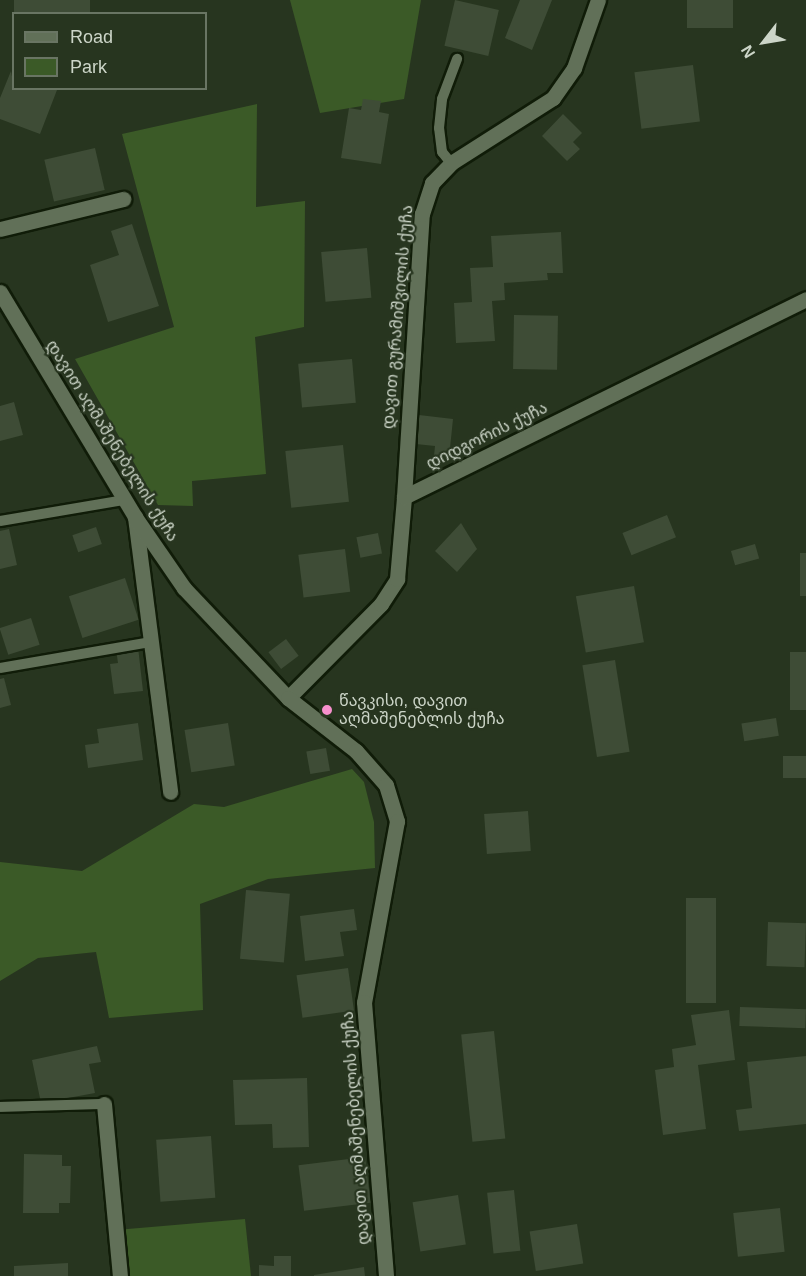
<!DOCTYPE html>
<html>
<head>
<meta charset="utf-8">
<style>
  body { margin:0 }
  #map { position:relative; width:806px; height:1276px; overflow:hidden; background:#27351f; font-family:Helvetica,"Noto Sans Georgian",sans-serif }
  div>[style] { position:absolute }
  .green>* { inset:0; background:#3b5a27 }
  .building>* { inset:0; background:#3e4c36; transform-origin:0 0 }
  .roads { filter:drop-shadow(2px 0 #101c08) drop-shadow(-2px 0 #101c08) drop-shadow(0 2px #101c08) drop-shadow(0 -2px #101c08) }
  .service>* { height:10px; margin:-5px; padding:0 5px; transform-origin:5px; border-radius:5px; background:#617058 }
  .minor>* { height:15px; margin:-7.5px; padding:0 7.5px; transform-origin:7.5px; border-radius:7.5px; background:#617058 }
  .tertiary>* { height:15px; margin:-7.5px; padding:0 7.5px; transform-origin:7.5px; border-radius:7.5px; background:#617058 }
  .dots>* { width:16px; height:16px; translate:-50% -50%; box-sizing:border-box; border:3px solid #27351f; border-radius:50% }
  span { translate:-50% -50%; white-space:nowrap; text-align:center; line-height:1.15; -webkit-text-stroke:4.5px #27351f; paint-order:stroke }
  .street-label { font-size:16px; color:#ccd5c8 }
  .poi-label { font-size:16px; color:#ccd5c8 }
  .left { translate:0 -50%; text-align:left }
  .legend { position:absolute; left:12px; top:12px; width:195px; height:78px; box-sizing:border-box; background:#27351f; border:2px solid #697563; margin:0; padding:8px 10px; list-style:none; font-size:18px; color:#ccd5c8 }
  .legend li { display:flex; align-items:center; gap:12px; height:30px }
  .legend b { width:30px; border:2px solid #697563 }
  .north { position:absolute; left:734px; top:12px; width:60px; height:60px; -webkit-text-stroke:4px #27351f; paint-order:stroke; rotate:239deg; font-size:16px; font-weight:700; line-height:24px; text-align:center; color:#ccd5c8 }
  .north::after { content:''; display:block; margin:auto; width:21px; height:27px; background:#ccd5c8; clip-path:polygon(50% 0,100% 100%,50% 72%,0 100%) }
</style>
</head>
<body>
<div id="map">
  <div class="green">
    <i style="clip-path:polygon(290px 0,421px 0,404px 99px,320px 113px)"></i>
    <i style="clip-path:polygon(257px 104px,256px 207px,305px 201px,304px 327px,255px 337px,266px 474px,192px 481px,193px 506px,158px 505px,75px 359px,174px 327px,122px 134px)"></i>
    <i style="clip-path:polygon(352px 769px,364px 782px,374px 822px,375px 868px,268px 879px,200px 904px,203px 1010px,109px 1018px,96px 952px,38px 958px,0 981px,0 862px,82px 871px,194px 804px,224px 807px)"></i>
    <i style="clip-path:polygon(245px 1219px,251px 1276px,120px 1276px,116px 1230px)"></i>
  </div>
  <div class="building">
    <i style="left:14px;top:0;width:76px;height:14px"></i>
    <i style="left:455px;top:0;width:45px;height:47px;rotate:13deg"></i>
    <i style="clip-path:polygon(520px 0,552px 0,532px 50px,505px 38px)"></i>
    <i style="left:687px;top:0;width:46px;height:28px"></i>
    <i style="left:693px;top:65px;width:57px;height:59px;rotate:83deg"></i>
    <i style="clip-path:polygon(11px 71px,14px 88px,57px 90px,40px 134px,0 119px,0 98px)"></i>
    <i style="clip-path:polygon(363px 99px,381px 101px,379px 112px,389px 114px,381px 164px,341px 158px,349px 108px,361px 110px)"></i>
    <i style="clip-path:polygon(563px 114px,582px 133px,573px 142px,580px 149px,567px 161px,542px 136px)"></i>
    <i style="left:95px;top:148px;width:43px;height:52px;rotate:77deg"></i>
    <i style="clip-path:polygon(132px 224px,159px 306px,108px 322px,90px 265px,119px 255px,111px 231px)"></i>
    <i style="clip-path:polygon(561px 232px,563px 273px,547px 273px,548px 280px,504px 283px,505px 300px,492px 301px,495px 341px,456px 343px,454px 303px,472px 302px,470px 268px,493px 267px,491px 236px)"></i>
    <i style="left:367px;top:248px;width:50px;height:46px;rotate:85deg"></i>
    <i style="left:514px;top:315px;width:44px;height:54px;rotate:1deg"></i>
    <i style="left:352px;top:359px;width:44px;height:54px;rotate:85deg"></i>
    <i style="clip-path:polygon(14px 402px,23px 435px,0 441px,0 406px)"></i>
    <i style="clip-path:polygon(419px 415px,453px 419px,449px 458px,434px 456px,435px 446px,416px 444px)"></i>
    <i style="left:343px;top:445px;width:57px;height:58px;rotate:84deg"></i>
    <i style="left:667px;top:515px;width:24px;height:48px;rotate:68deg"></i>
    <i style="clip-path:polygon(461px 523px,477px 549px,457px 572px,435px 551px)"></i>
    <i style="left:96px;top:527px;width:18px;height:25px;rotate:71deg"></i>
    <i style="clip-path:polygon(9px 529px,17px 565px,0 569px,0 531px)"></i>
    <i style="left:378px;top:533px;width:21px;height:22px;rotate:79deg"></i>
    <i style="left:755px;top:544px;width:15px;height:25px;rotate:74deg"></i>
    <i style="left:345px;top:549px;width:43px;height:47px;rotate:83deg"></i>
    <i style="left:800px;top:553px;width:6px;height:43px"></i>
    <i style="left:125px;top:578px;width:44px;height:59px;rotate:72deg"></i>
    <i style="left:634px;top:586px;width:57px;height:59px;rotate:80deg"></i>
    <i style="left:31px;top:618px;width:28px;height:33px;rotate:72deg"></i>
    <i style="left:286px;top:639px;width:21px;height:22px;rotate:53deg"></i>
    <i style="clip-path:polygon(138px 647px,143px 691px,114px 694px,110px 664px,118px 663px,116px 649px)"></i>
    <i style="left:790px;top:652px;width:16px;height:58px"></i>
    <i style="left:615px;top:660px;width:93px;height:33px;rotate:81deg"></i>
    <i style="clip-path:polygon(4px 678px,11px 705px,0 708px,0 679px)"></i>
    <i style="left:776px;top:718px;width:18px;height:35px;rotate:81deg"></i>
    <i style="clip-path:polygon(138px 723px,143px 760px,88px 768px,85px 745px,99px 743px,97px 729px)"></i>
    <i style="left:228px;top:723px;width:43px;height:44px;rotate:81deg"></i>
    <i style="left:326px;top:748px;width:23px;height:20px;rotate:80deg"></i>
    <i style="left:783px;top:756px;width:23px;height:22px"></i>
    <i style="left:528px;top:811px;width:40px;height:44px;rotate:86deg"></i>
    <i style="left:246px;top:890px;width:44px;height:69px;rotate:5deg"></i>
    <i style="left:686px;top:898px;width:30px;height:105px"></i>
    <i style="clip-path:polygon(354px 909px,357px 930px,340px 932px,344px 956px,305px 961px,300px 916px)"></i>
    <i style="left:768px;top:922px;width:38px;height:44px;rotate:2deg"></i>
    <i style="left:348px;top:968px;width:43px;height:52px;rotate:82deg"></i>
    <i style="left:740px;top:1007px;width:66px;height:19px;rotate:2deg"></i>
    <i style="clip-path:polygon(729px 1010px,735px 1060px,698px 1065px,706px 1129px,663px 1135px,655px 1070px,674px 1067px,672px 1049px,696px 1045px,691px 1015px)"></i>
    <i style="left:494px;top:1031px;width:108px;height:33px;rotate:84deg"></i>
    <i style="clip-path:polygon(97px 1046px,101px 1062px,89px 1064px,95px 1093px,41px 1103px,32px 1060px)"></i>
    <i style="clip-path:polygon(806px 1056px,806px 1124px,739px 1131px,736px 1110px,752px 1108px,747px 1062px)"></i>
    <i style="clip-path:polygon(307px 1078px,309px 1147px,273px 1148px,272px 1124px,235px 1125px,233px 1080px)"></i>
    <i style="left:211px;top:1136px;width:62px;height:55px;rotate:86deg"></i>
    <i style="clip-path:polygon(24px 1154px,62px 1155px,62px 1166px,71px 1166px,70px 1203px,59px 1203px,59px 1213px,23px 1213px)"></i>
    <i style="left:365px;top:1157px;width:46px;height:67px;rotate:83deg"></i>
    <i style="left:514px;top:1190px;width:61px;height:27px;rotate:84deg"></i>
    <i style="left:458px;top:1195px;width:50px;height:46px;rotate:81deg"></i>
    <i style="left:780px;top:1208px;width:44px;height:47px;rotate:84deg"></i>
    <i style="left:577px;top:1224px;width:40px;height:48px;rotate:81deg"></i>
    <i style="clip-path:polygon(274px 1256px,291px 1256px,291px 1276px,259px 1276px,259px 1265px,274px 1266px)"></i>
    <i style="clip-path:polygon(68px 1263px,68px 1276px,14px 1276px,14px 1266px)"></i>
    <i style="clip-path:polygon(364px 1267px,365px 1276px,314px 1276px,314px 1275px)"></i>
  </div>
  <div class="roads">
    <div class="service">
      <i style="left:451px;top:163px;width:14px;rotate:-129deg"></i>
      <i style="left:442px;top:152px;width:24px;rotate:-97deg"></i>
      <i style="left:439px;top:128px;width:29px;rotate:-84deg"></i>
      <i style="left:442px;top:99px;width:43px;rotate:-69.4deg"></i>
      <i style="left:0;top:521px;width:126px;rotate:-9.6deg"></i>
      <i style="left:0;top:668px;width:153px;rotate:-9.8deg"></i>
      <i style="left:0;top:1107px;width:104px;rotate:-1.7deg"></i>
    </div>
    <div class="minor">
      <i style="left:0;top:229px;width:127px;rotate:-13.7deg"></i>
      <i style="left:404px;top:497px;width:284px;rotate:-86.4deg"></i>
      <i style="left:422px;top:214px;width:33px;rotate:-72deg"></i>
      <i style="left:432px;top:183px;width:28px;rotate:-46deg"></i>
      <i style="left:451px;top:163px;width:121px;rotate:-32.5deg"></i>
      <i style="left:553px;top:98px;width:37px;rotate:-55deg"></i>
      <i style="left:574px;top:68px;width:72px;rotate:-70.6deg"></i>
      <i style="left:135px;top:517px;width:277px;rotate:82.7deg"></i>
      <i style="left:288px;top:698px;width:132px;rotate:-45.3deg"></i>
      <i style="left:381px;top:604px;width:30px;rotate:-57deg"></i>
      <i style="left:397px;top:579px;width:82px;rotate:-85.1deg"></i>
      <i style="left:404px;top:497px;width:448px;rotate:-26.2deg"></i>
      <i style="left:104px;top:1104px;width:173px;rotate:84.7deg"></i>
    </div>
    <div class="tertiary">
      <i style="left:0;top:292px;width:262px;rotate:59deg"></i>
      <i style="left:135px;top:517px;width:86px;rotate:55.4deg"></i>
      <i style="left:184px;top:588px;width:151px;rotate:46.6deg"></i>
      <i style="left:288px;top:698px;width:86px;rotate:37.9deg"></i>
      <i style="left:356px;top:751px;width:45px;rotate:48.6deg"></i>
      <i style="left:386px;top:785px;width:38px;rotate:73deg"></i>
      <i style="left:397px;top:821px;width:184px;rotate:100.3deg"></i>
      <i style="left:364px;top:1002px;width:275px;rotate:85.4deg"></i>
    </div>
  </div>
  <div class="dots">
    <i style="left:327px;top:710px;background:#f790cd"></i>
  </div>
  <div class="street-label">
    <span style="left:398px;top:317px;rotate:-85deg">დავით გურამიშვილის ქუჩა</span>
    <span style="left:487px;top:436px;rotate:-26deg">დიდგორის ქუჩა</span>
    <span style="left:112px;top:441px;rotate:58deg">დავით აღმაშენებელის ქუჩა</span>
    <span style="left:356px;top:1128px;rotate:-94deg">დავით აღმაშენებელის ქუჩა</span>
  </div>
  <div class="poi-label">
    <span class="left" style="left:339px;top:710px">წავკისი, დავით<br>აღმაშენებლის ქუჩა</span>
  </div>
  <ul class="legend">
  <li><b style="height:8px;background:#617058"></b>Road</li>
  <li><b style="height:16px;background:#3b5a27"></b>Park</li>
  </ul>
  <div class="north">N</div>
</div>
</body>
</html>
